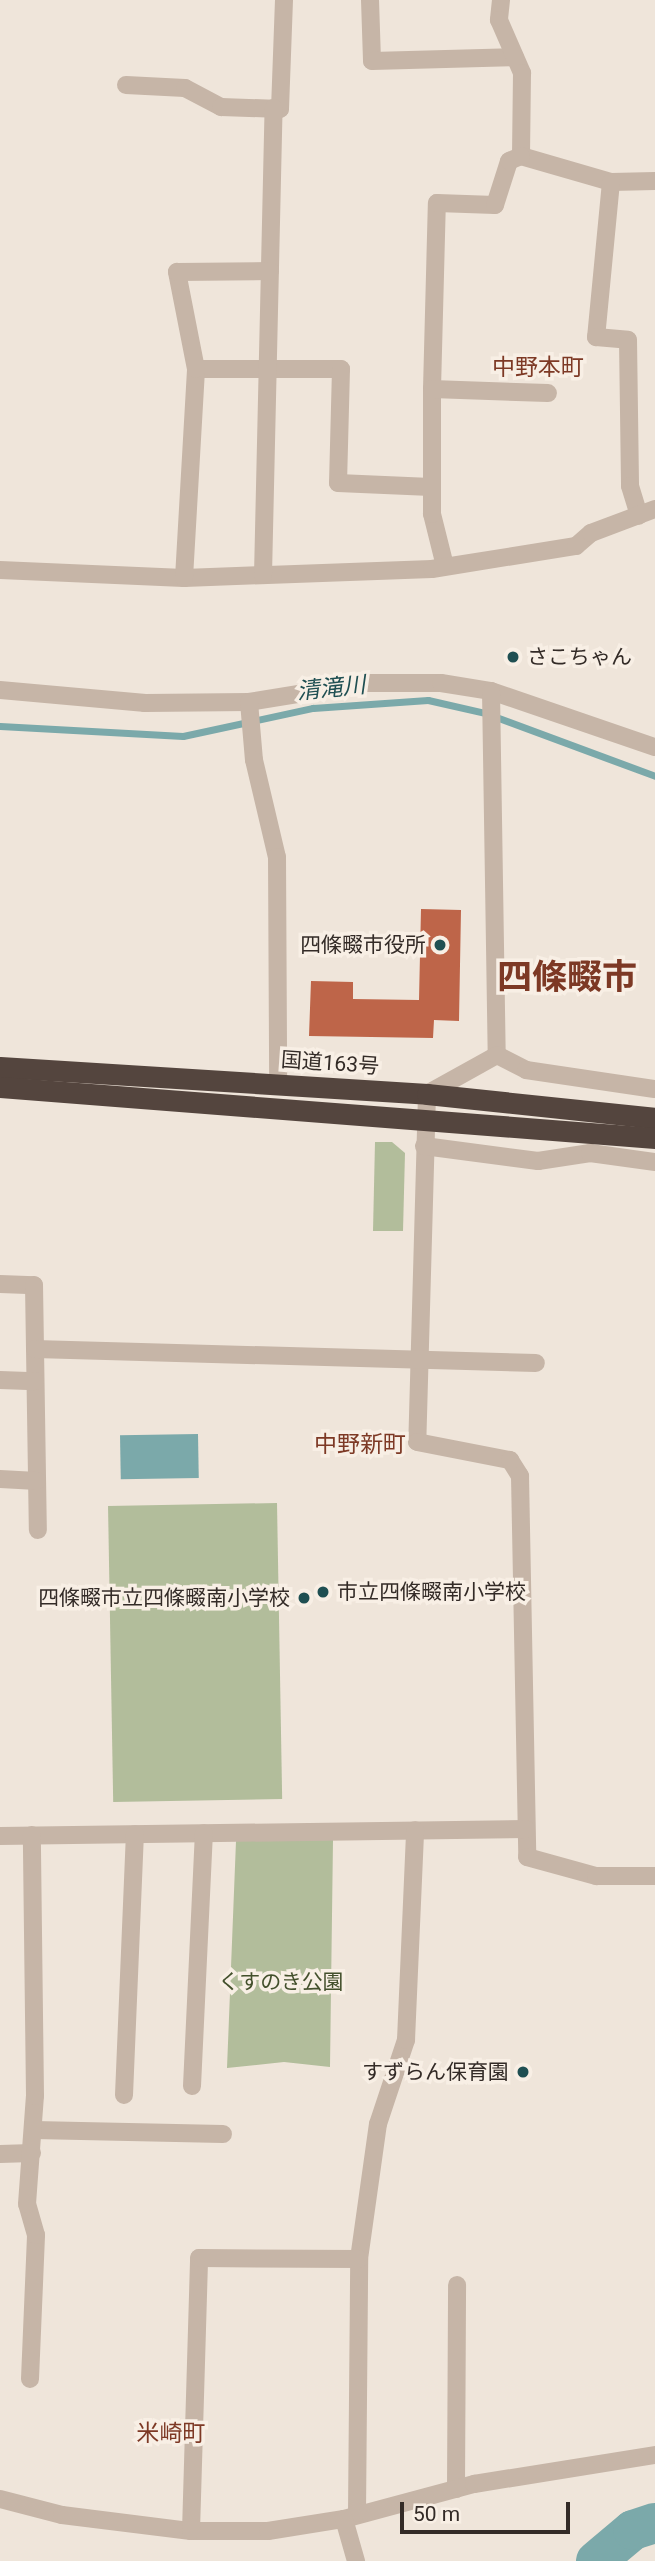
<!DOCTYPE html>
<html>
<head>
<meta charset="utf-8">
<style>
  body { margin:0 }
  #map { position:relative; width:655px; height:2561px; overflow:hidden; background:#efe5da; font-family:Roboto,"Noto Sans JP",sans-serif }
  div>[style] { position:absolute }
  .green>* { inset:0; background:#b2bd9b; transform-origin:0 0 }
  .water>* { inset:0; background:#7ba9aa; transform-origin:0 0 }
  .stream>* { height:7px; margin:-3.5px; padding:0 3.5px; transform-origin:3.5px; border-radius:3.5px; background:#7ba9aa }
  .river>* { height:40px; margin:-20px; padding:0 20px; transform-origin:20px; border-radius:20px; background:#7ba9aa }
  .building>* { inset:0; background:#be6549 }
  .minor>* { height:18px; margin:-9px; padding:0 9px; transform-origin:9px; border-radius:9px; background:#c6b5a7 }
  .highway>* { height:21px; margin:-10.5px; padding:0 10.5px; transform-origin:10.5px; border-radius:10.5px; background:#54453e }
  .dots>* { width:19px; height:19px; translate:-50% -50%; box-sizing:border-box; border:4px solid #f8efe5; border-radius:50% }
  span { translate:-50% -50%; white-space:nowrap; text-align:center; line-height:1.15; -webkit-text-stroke:7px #f8efe5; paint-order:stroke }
  .poi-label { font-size:21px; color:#332b27 }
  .left { translate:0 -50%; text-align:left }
  .right { translate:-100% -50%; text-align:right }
  .street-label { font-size:21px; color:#332b27 }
  .park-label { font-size:21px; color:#43502c }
  .neighbourhood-label { font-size:23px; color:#7d3925 }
  .water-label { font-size:23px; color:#1f4f52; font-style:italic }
  .town-label { font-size:35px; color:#7d3925; font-weight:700 }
  .scale { position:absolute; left:400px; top:2502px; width:170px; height:32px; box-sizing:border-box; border:4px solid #332b27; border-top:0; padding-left:9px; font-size:21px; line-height:24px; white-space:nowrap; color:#332b27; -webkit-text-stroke:5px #f8efe5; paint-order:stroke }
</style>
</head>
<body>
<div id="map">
  <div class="green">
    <i style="clip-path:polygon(375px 1142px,392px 1142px,405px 1153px,403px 1231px,373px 1231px)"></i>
    <i style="left:277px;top:1503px;width:296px;height:169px;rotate:89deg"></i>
    <i style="clip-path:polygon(333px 1840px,330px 2067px,284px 2062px,227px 2068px,236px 1841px)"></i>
  </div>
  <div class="water">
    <i style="left:198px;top:1434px;width:44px;height:78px;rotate:89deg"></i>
  </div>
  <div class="stream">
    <i style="left:0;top:726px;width:183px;rotate:3.1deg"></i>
    <i style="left:183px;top:736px;width:133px;rotate:-12.2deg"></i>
    <i style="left:313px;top:708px;width:115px;rotate:-4deg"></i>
    <i style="left:428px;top:700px;width:58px;rotate:12.8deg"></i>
    <i style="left:485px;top:713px;width:181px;rotate:20.3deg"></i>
  </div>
  <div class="river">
    <i style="left:596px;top:2561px;width:48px;rotate:-40deg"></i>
    <i style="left:633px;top:2530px;width:23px;rotate:-18deg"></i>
  </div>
  <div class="building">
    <i style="clip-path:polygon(421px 909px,461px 910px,459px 1021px,434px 1020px,433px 1038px,309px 1036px,311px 981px,353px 982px,353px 999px,419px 1000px)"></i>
  </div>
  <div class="minor">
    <i style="left:370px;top:0;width:61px;rotate:88.1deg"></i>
    <i style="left:372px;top:61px;width:143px;rotate:-1.6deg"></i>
    <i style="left:501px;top:0;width:20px;rotate:96deg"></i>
    <i style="left:499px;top:20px;width:58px;rotate:66.5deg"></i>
    <i style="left:522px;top:73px;width:83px;rotate:90.7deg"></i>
    <i style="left:521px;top:156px;width:94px;rotate:16.1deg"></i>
    <i style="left:611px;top:182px;width:44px;rotate:-1.3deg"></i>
    <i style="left:126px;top:85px;width:59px;rotate:2.9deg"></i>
    <i style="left:185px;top:88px;width:41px;rotate:27.8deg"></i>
    <i style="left:221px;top:107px;width:59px;rotate:1.9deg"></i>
    <i style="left:280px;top:109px;width:109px;rotate:-87.9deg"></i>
    <i style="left:611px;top:182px;width:156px;rotate:95.5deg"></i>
    <i style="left:596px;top:337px;width:32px;rotate:5deg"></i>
    <i style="left:628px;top:340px;width:146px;rotate:89.2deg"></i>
    <i style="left:630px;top:486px;width:31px;rotate:73deg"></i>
    <i style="left:196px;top:369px;width:145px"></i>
    <i style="left:341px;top:369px;width:114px;rotate:91.5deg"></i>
    <i style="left:338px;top:483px;width:93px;rotate:2.5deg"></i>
    <i style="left:432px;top:389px;width:186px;rotate:-88.5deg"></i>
    <i style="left:437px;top:203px;width:58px;rotate:2deg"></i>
    <i style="left:495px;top:205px;width:46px;rotate:-72.3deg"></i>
    <i style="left:509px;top:161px;width:13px;rotate:-23deg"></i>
    <i style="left:445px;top:566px;width:54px;rotate:-104deg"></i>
    <i style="left:432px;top:514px;width:125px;rotate:-90deg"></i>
    <i style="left:432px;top:389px;width:116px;rotate:2deg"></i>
    <i style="left:0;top:570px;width:184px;rotate:2.5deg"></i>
    <i style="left:184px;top:578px;width:248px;rotate:-2.1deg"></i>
    <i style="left:432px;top:569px;width:146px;rotate:-9.1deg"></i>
    <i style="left:576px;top:546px;width:20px;rotate:-41deg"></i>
    <i style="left:591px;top:533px;width:68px;rotate:-20.6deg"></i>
    <i style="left:263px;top:575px;width:467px;rotate:-88.7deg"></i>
    <i style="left:184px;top:578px;width:209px;rotate:-86.7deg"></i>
    <i style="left:196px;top:369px;width:99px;rotate:-101.1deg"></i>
    <i style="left:177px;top:272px;width:93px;rotate:-0.6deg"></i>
    <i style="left:0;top:690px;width:146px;rotate:5.1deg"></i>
    <i style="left:145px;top:703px;width:104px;rotate:-0.6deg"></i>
    <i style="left:249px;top:702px;width:119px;rotate:-9.2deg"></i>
    <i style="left:366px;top:683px;width:75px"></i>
    <i style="left:441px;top:683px;width:51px;rotate:9.1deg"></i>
    <i style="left:491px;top:691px;width:173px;rotate:18.9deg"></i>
    <i style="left:491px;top:691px;width:364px;rotate:89.1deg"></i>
    <i style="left:497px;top:1055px;width:80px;rotate:150.9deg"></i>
    <i style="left:427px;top:1094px;width:348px;rotate:91.6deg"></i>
    <i style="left:417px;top:1442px;width:95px;rotate:11deg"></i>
    <i style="left:510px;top:1460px;width:19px;rotate:58deg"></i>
    <i style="left:520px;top:1476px;width:381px;rotate:88.9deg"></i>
    <i style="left:527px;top:1857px;width:72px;rotate:15.4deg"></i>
    <i style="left:596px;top:1876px;width:59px"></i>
    <i style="left:249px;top:702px;width:58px;rotate:85.1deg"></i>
    <i style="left:254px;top:760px;width:100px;rotate:76.7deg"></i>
    <i style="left:277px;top:857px;width:227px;rotate:89.7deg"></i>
    <i style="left:497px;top:1055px;width:33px;rotate:27deg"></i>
    <i style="left:526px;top:1070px;width:130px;rotate:8.4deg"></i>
    <i style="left:424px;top:1146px;width:115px;rotate:7.5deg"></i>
    <i style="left:538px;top:1161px;width:53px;rotate:-8.7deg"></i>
    <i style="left:590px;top:1153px;width:66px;rotate:7.9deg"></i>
    <i style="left:0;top:1284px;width:34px;rotate:2deg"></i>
    <i style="left:34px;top:1285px;width:245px;rotate:89.1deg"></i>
    <i style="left:35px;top:1349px;width:501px;rotate:1.6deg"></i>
    <i style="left:0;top:1380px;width:35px;rotate:2deg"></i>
    <i style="left:0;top:1479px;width:37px;rotate:3deg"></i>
    <i style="left:0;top:1836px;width:526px;rotate:-0.76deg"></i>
    <i style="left:192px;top:2086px;width:253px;rotate:-87.3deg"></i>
    <i style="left:124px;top:2095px;width:261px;rotate:-87.6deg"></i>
    <i style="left:34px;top:2130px;width:189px;rotate:1.2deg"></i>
    <i style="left:0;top:2154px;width:32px;rotate:-2deg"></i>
    <i style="left:30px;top:2379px;width:144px;rotate:-87.6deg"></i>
    <i style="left:36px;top:2235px;width:32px;rotate:-106deg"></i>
    <i style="left:27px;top:2204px;width:108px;rotate:-85.8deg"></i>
    <i style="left:35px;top:2096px;width:261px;rotate:-90.7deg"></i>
    <i style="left:456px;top:2489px;width:204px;rotate:-89.7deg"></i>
    <i style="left:0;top:2499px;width:64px;rotate:14.5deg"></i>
    <i style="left:62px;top:2515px;width:130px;rotate:7.1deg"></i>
    <i style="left:191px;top:2531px;width:77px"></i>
    <i style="left:268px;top:2531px;width:77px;rotate:-9deg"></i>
    <i style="left:344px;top:2519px;width:135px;rotate:-15.1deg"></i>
    <i style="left:474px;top:2484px;width:183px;rotate:-9.1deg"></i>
    <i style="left:357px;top:2513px;width:254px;rotate:-89.5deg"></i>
    <i style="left:359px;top:2259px;width:136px;rotate:-82deg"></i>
    <i style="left:378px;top:2124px;width:89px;rotate:-71.6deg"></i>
    <i style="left:406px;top:2040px;width:210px;rotate:-87.5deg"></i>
    <i style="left:344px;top:2519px;width:44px;rotate:74.1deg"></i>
    <i style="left:191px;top:2531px;width:273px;rotate:-88.3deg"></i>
    <i style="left:199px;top:2258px;width:160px;rotate:0.4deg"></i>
  </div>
  <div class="highway">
    <i style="left:0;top:1067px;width:428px;rotate:3.6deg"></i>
    <i style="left:427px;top:1094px;width:229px;rotate:6deg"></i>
    <i style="left:0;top:1087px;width:657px;rotate:4.45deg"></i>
  </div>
  <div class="dots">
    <i style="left:513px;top:657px;background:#1f4f52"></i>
    <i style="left:440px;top:945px;background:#1f4f52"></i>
    <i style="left:323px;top:1592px;background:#1f4f52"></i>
    <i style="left:304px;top:1598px;background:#1f4f52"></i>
    <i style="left:523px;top:2072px;background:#1f4f52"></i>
  </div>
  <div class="poi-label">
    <span class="left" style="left:527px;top:657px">さこちゃん</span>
    <span class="right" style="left:426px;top:945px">四條畷市役所</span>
    <span class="left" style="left:337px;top:1592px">市立四條畷南小学校</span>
    <span class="right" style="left:290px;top:1598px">四條畷市立四條畷南小学校</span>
    <span class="right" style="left:509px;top:2072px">すずらん保育園</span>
  </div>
  <div class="street-label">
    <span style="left:330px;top:1063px;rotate:4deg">国道163号</span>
  </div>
  <div class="park-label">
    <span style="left:281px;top:1982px">くすのき公園</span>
  </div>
  <div class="neighbourhood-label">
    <span style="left:538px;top:368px">中野本町</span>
    <span style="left:360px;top:1445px">中野新町</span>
    <span style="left:171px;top:2434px">米崎町</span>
  </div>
  <div class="water-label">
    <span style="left:331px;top:689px;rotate:-6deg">清滝川</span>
  </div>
  <div class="town-label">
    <span style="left:567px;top:978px">四條畷市</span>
  </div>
  <div class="scale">50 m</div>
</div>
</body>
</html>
